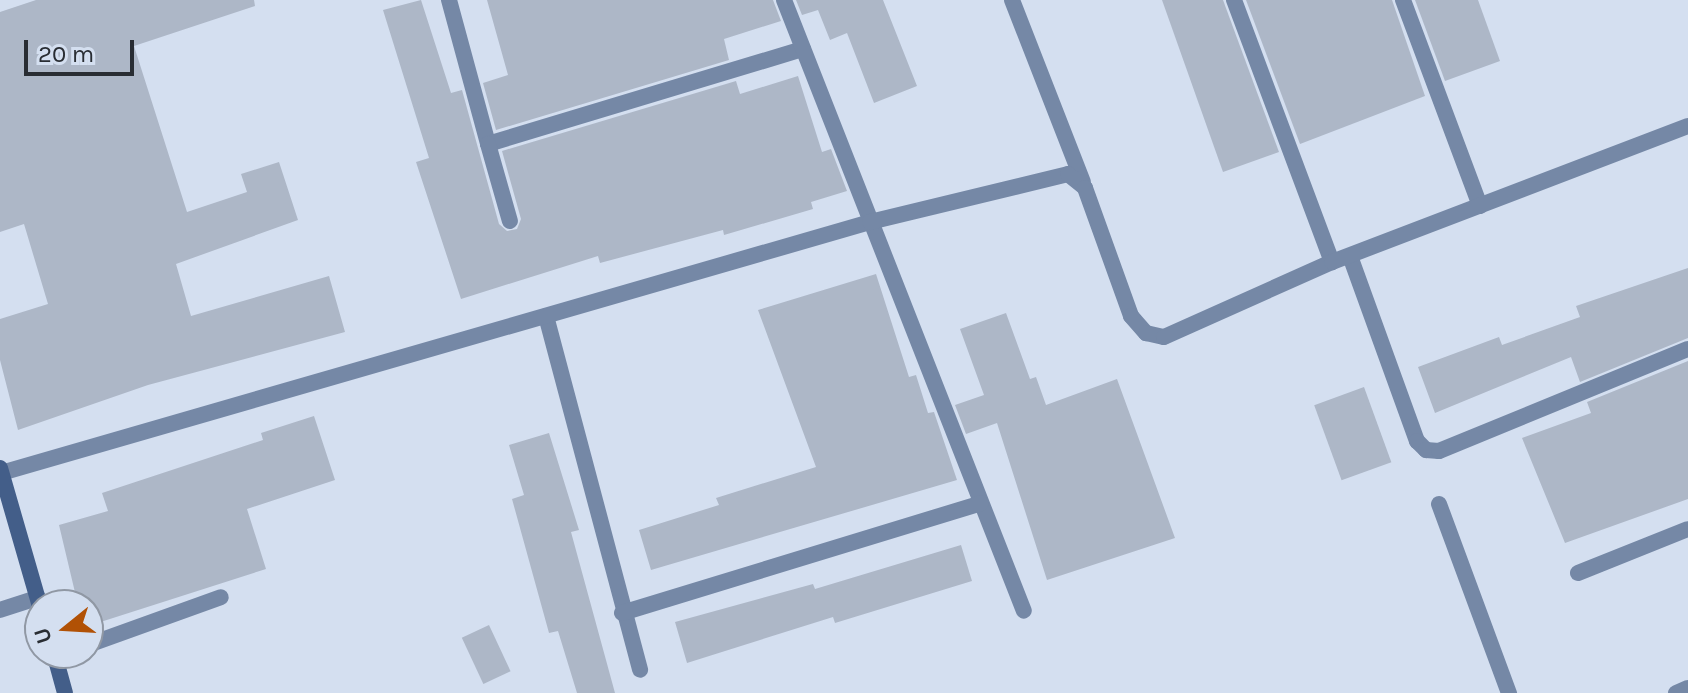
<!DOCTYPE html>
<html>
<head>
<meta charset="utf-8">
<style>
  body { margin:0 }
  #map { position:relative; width:1688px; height:693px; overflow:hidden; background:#d4dff0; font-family:Karla,sans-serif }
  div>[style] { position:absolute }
  .building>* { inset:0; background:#adb7c7; transform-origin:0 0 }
  .street>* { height:16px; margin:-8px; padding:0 8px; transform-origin:8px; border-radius:8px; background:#7588a6 }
  .secondary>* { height:16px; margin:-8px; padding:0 8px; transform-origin:8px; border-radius:8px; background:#435e89 }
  span { translate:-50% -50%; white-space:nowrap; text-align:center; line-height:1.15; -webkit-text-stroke:6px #d4dff0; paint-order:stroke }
  .north { position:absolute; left:24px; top:589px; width:80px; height:80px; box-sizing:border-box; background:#d4dff0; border:2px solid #9098a4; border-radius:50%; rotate:252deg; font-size:22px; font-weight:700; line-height:32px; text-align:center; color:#292d33 }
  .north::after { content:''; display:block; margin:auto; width:28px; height:36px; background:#b15105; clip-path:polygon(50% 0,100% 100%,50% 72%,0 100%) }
  .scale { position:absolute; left:24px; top:40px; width:110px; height:36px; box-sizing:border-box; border:4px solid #292d33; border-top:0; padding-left:10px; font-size:24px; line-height:28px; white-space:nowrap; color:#292d33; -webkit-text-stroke:6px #d4dff0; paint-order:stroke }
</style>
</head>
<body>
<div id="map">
  <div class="building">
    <i style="clip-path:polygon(36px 0,254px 0,255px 6px,134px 46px,187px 212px,247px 192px,241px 174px,279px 162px,298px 220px,176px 264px,191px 316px,329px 276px,345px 332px,148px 385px,18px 430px,0 360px,0 319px,48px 304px,24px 224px,0 232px,0 12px)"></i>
    <i style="clip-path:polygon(421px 0,451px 93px,462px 90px,499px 224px,507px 231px,517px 229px,521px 219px,502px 151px,736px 81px,740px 94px,798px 76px,822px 152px,831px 149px,847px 191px,811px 202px,813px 209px,724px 235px,723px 230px,600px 263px,598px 256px,461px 299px,416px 162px,429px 158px,383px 10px)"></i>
    <i style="clip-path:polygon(487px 0,773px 0,781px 21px,724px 39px,729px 60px,496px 130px,483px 83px,508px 75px)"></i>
    <i style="clip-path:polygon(796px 0,883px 0,917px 86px,874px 103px,847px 33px,830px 40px,818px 10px,802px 15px)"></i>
    <i style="clip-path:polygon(1162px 0,1223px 0,1279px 152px,1223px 172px)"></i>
    <i style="clip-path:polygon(1246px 0,1392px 0,1425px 96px,1300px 144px)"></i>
    <i style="clip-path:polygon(1415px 0,1478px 0,1500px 61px,1445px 81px)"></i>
    <i style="clip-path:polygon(1688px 268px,1688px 338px,1580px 382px,1571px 357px,1435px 413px,1418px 367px,1499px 337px,1502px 345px,1580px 317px,1576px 306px)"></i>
    <i style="clip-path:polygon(876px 274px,909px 377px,916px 375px,928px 413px,934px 412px,957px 480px,651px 570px,639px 530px,719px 505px,716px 498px,816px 467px,758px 310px)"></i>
    <i style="clip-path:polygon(1006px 313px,1030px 379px,1036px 377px,1046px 405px,1117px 379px,1175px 538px,1047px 580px,997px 423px,966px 434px,955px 405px,984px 395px,960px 329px)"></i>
    <i style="clip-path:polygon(1688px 361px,1688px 499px,1565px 543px,1522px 438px,1591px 413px,1587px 402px)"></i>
    <i style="left:1364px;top:387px;width:80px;height:53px;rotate:70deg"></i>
    <i style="clip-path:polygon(314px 416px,335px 480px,247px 509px,266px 569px,88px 626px,88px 605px,78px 605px,59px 525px,108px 511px,102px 493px,263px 440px,261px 433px)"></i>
    <i style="clip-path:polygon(549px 433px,579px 530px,571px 532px,615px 693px,577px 693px,558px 631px,549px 633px,512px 499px,524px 495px,509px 445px)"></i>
    <i style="clip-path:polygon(961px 545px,972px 581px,835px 623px,833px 617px,687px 663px,675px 622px,813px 584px,815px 589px)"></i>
    <i style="left:489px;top:625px;width:51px;height:30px;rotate:65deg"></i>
  </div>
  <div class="street">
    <i style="left:449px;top:0;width:149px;rotate:74.8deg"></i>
    <i style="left:488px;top:144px;width:329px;rotate:-16.8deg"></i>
    <i style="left:784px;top:0;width:656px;rotate:68.56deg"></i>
    <i style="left:1012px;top:0;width:195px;rotate:68.7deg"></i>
    <i style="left:1234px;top:0;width:280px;rotate:69.5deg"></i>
    <i style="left:1403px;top:0;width:220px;rotate:69.5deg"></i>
    <i style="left:488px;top:144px;width:80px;rotate:74.1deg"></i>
    <i style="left:1350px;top:256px;width:197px;rotate:70.1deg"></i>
    <i style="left:1417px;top:441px;width:13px;rotate:45deg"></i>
    <i style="left:1426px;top:450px;width:13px;rotate:4deg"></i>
    <i style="left:1439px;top:451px;width:269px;rotate:-22.3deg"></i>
    <i style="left:546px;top:316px;width:366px;rotate:75.1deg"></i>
    <i style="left:1px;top:473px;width:905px;rotate:-16.11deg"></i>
    <i style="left:870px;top:222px;width:204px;rotate:-13.6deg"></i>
    <i style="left:1068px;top:174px;width:22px;rotate:39deg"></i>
    <i style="left:1085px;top:188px;width:136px;rotate:70.2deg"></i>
    <i style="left:1131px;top:316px;width:23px;rotate:49deg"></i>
    <i style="left:1146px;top:333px;width:18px;rotate:13deg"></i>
    <i style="left:1164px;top:337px;width:184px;rotate:-24.1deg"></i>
    <i style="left:1332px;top:262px;width:381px;rotate:-20.9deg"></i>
    <i style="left:1439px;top:504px;width:202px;rotate:69.7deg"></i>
    <i style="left:1578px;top:573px;width:118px;rotate:-21.8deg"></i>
    <i style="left:0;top:610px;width:40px;rotate:-18deg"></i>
    <i style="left:622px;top:613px;width:375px;rotate:-17deg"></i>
    <i style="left:88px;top:645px;width:141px;rotate:-19.8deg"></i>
    <i style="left:1676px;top:693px;width:13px;rotate:-23deg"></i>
  </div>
  <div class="secondary">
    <i style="left:0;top:468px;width:145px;rotate:73.9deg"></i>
    <i style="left:54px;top:653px;width:41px;rotate:74.6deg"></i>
  </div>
  <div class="north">U</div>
  <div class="scale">20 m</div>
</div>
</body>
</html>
